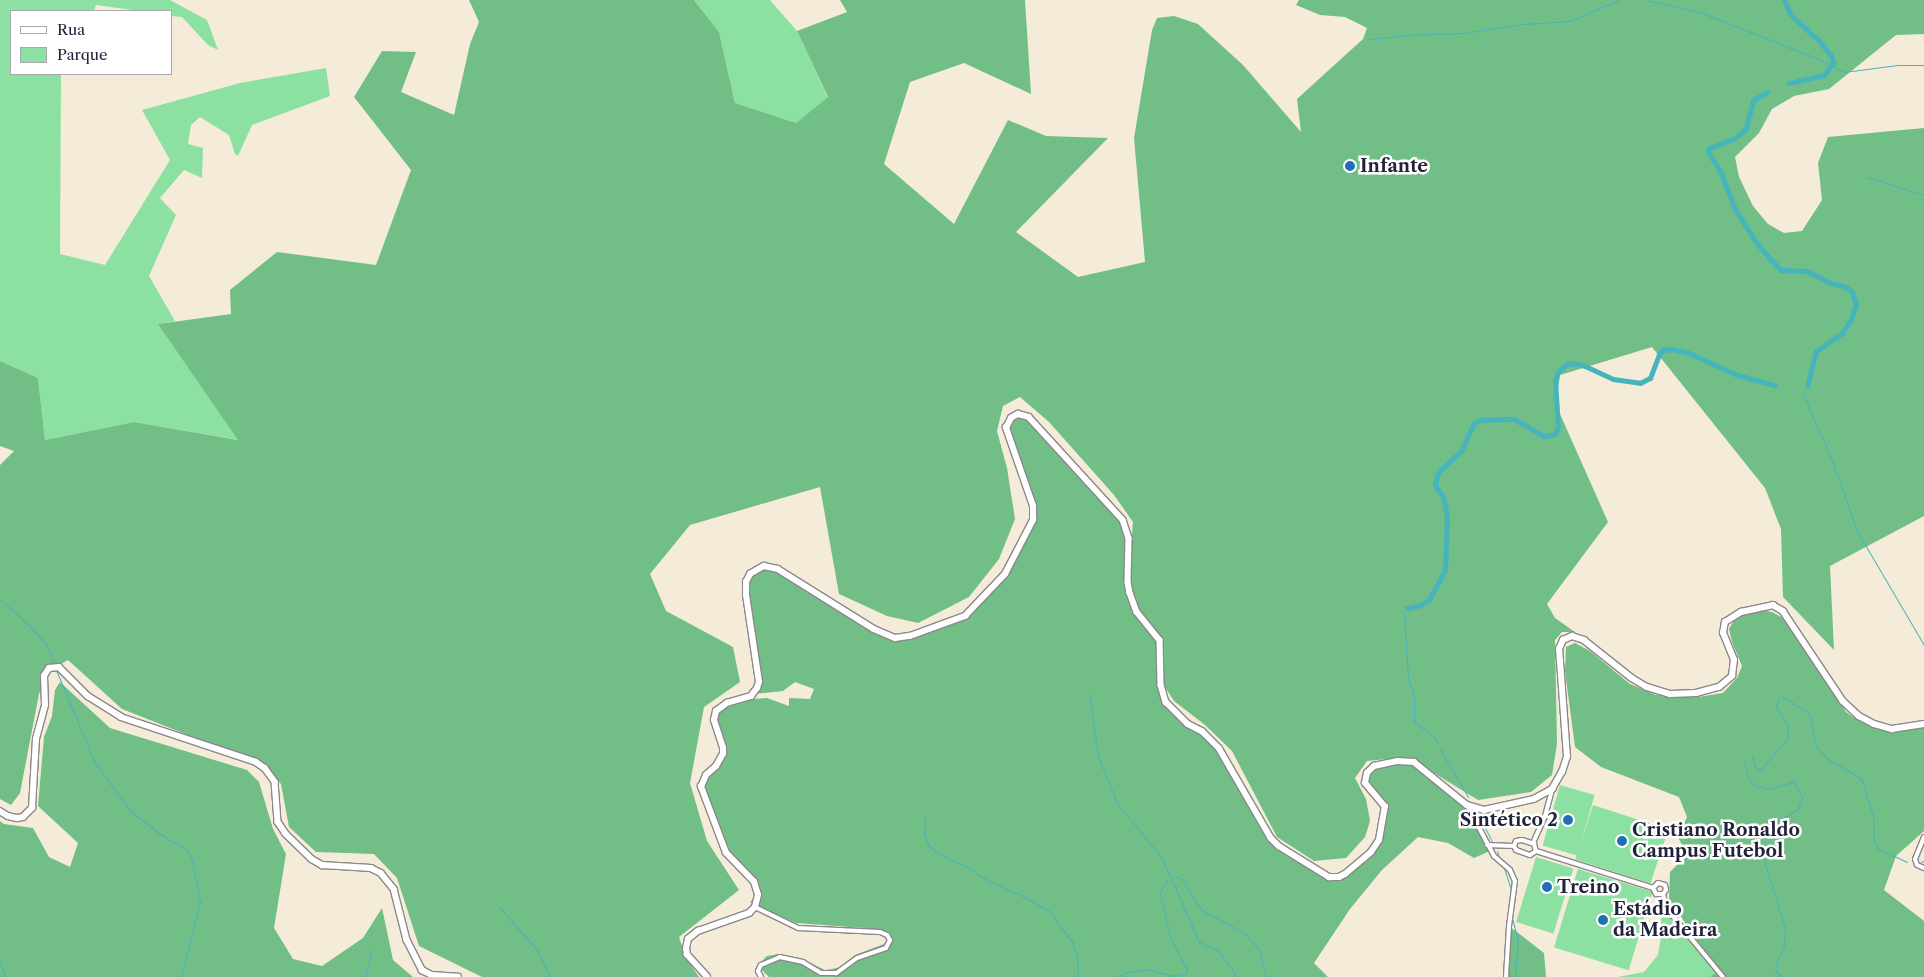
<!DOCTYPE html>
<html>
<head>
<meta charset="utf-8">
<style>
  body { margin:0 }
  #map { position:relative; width:1924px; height:977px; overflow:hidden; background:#f4ecd8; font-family:"Libre Caslon Text",serif }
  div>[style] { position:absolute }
  .green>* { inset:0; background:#8ce0a1; transform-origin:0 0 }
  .forest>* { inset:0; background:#71be87 }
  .stream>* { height:1px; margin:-0.5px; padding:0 0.5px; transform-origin:0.5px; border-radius:0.5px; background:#45b4bd }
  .canal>* { height:5px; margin:-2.5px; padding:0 2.5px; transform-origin:2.5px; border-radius:2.5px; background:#45b4bd }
  .roads { filter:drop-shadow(1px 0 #8b878a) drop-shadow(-1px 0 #8b878a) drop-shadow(0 1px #8b878a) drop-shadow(0 -1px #8b878a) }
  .minor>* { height:4px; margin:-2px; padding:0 2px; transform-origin:2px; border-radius:2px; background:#fff }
  .secondary>* { height:5.5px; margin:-2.75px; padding:0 2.75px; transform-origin:2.75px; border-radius:2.75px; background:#fff }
  .dots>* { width:14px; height:14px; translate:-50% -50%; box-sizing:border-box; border:2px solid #fff; border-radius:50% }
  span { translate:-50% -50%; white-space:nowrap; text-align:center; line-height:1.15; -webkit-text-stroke:5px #fff; paint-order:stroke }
  .poi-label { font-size:18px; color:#22223b; font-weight:700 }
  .left { translate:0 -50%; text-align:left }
  .right { translate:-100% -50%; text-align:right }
  .legend { position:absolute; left:10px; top:10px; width:162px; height:65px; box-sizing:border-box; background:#fff; border:1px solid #a7a7b1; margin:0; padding:6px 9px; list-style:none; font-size:15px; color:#22223b }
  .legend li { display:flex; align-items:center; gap:10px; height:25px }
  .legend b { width:25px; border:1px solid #a7a7b1 }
</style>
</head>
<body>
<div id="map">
  <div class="green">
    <i style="clip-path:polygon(0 0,170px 0,207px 20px,218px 50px,208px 45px,182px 17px,171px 16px,171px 11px,140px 11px,96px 5px,94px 11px,11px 11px,11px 74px,61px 74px,60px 254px,105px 265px,170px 160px,142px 110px,240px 83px,326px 68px,330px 96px,252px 125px,238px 156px,235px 154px,229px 135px,200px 117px,191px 125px,188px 144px,203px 148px,202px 178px,184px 170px,160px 198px,176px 215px,149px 276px,175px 321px,159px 324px,239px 440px,134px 422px,45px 440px,38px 378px,0 361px)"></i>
    <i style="clip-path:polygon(694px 0,770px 0,797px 31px,828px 98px,796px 123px,735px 103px,719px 32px)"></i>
    <i style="left:1560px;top:785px;width:36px;height:63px;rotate:16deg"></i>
    <i style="left:1593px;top:805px;width:79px;height:57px;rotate:18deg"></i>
    <i style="left:1536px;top:857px;width:39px;height:68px;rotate:17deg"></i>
    <i style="left:1578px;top:869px;width:78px;height:82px;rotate:17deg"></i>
    <i style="clip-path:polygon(1667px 909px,1718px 971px,1710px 977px,1618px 977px,1644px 972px,1658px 955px,1662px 931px,1660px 921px)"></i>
  </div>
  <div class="forest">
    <i style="clip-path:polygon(469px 0,694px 0,719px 32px,735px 103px,796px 123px,828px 97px,797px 31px,847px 12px,840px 0,1025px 0,1031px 94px,964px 63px,910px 82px,884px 164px,954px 224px,1008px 120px,1046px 136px,1108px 138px,1016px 232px,1078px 277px,1145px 262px,1134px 138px,1152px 30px,1157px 18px,1174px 16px,1198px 24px,1243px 65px,1301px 132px,1297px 99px,1363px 39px,1367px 28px,1345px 17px,1320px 15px,1296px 5px,1299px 0,1924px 0,1924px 34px,1896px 35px,1829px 89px,1794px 96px,1772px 109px,1759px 133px,1735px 157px,1739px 177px,1753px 206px,1768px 224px,1784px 233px,1802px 231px,1822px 200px,1818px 163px,1828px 137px,1924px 128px,1924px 516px,1830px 566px,1834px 650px,1783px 597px,1781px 529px,1765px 488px,1652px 347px,1560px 375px,1556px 405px,1608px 522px,1547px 604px,1555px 618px,1575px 632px,1562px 632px,1555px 640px,1557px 744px,1552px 775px,1531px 792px,1478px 800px,1408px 757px,1367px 761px,1355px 778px,1366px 799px,1370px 821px,1365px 837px,1346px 858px,1314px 861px,1277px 837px,1232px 751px,1205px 725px,1174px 701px,1161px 681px,1161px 685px,1173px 711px,1212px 739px,1279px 846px,1329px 877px,1339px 877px,1371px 852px,1381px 833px,1385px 810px,1365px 778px,1374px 766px,1397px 761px,1422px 767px,1467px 805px,1492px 850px,1474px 858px,1448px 843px,1418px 837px,1382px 870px,1350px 909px,1314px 963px,1328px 977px,769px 977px,760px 968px,761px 962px,767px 956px,778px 954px,800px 958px,825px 970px,832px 969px,840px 967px,855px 955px,884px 944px,889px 938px,887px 933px,877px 929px,796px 923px,750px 902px,757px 895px,757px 888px,726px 853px,701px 787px,702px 781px,720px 761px,721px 741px,716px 727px,716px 711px,738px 700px,767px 698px,789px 706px,789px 698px,810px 699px,814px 689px,795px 682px,783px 691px,754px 694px,759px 682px,746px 587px,756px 569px,778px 569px,874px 629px,903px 637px,949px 622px,978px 604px,1005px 574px,1033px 513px,1012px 446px,1008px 422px,1014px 415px,1029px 417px,1126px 526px,1128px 583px,1133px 522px,1114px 495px,1049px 422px,1020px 397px,1003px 406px,997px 431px,1007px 468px,1015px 519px,999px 559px,969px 597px,918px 623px,887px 616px,839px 594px,820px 487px,690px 525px,650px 574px,666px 611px,733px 647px,740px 682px,704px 707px,690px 783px,707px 841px,739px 890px,679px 937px,686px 958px,699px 977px,482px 977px,419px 946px,397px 878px,374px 854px,316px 852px,289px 827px,281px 784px,257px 759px,193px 737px,122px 709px,68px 660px,48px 671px,39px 694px,20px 793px,11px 805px,0 799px,0 465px,14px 451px,0 446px,0 361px,38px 378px,45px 440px,134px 422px,238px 440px,158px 324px,231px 314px,230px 290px,277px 252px,376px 265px,411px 170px,354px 97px,382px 51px,416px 52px,401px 92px,454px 115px,470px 44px,479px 22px)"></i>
    <i style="clip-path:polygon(1755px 609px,1772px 612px,1787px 620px,1846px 712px,1856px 719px,1887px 729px,1924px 723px,1924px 831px,1896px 856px,1884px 890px,1924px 921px,1924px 977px,1710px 977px,1718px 971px,1669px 899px,1670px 872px,1687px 855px,1678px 837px,1687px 817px,1679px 797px,1601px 767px,1575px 747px,1565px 671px,1566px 647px,1575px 643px,1590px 651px,1630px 684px,1656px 695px,1698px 697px,1723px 693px,1737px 678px,1742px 666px,1732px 642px,1729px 629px,1736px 617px)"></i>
    <i style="clip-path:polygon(60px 682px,110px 728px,247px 770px,259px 782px,273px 829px,286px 854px,274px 928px,293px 959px,322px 966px,363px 938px,382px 908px,393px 960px,413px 977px,0 977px,0 821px,4px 824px,33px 828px,49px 857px,70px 867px,78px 843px,38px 806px,44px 737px,52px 716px,55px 690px)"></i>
    <i style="clip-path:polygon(1509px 926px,1544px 953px,1546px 977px,1504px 977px)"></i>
  </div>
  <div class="stream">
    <i style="left:1646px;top:0;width:55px;rotate:12.5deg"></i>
    <i style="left:1700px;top:12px;width:132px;rotate:21.7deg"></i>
    <i style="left:1368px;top:39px;width:36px;rotate:-6deg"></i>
    <i style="left:1404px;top:35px;width:60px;rotate:-1.9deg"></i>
    <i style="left:1464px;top:33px;width:59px;rotate:-8.8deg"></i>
    <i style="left:1522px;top:24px;width:48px;rotate:-3.6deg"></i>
    <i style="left:1570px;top:21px;width:52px;rotate:-23.6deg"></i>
    <i style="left:1826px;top:62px;width:6px;rotate:31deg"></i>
    <i style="left:1834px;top:67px;width:11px;rotate:27deg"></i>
    <i style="left:1844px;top:72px;width:54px;rotate:-7.4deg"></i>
    <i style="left:1898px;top:65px;width:26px"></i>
    <i style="left:1867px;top:177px;width:60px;rotate:17.5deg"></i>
    <i style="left:1803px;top:394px;width:72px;rotate:66.3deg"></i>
    <i style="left:1832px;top:460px;width:75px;rotate:70.6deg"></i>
    <i style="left:1857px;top:531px;width:132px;rotate:59.6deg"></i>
    <i style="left:0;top:599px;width:43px;rotate:42.2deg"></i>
    <i style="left:32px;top:628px;width:25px;rotate:50deg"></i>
    <i style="left:48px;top:647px;width:16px;rotate:72deg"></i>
    <i style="left:1404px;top:612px;width:66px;rotate:86.5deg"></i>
    <i style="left:1408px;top:678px;width:20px;rotate:72deg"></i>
    <i style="left:1414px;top:697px;width:24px;rotate:90deg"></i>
    <i style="left:1414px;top:721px;width:26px;rotate:39deg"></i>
    <i style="left:1434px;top:737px;width:7px;rotate:63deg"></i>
    <i style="left:56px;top:670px;width:99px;rotate:67.3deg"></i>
    <i style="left:94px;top:761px;width:62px;rotate:54.2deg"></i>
    <i style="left:130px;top:811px;width:45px;rotate:36.9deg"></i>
    <i style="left:166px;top:838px;width:24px;rotate:28deg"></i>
    <i style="left:187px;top:849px;width:8px;rotate:60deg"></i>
    <i style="left:191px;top:856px;width:47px;rotate:78.9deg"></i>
    <i style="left:200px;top:902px;width:77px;rotate:104.2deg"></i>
    <i style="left:1089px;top:693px;width:64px;rotate:81.9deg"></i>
    <i style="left:1098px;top:756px;width:51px;rotate:68deg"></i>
    <i style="left:1117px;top:803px;width:71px;rotate:50.7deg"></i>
    <i style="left:1162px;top:858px;width:92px;rotate:66.2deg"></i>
    <i style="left:1199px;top:942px;width:21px;rotate:25deg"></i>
    <i style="left:1218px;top:951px;width:24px;rotate:52deg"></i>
    <i style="left:1233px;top:970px;width:7px;rotate:74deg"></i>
    <i style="left:1783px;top:697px;width:31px;rotate:32deg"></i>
    <i style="left:1809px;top:713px;width:35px;rotate:78deg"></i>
    <i style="left:1816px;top:747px;width:20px;rotate:45deg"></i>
    <i style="left:1830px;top:761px;width:24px;rotate:28deg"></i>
    <i style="left:1851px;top:772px;width:14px;rotate:36deg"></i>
    <i style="left:1862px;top:780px;width:37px;rotate:73deg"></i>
    <i style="left:1873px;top:815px;width:25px;rotate:88deg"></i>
    <i style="left:1874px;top:840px;width:9px;rotate:69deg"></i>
    <i style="left:1877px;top:848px;width:33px;rotate:25deg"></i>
    <i style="left:1440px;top:749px;width:56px;rotate:59.7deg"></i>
    <i style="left:1752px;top:756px;width:11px;rotate:75deg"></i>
    <i style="left:1755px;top:767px;width:6px;rotate:31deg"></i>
    <i style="left:1760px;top:770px;width:41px;rotate:-48.9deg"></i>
    <i style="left:1787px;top:739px;width:14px;rotate:-86deg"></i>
    <i style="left:1788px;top:725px;width:22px;rotate:-124deg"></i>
    <i style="left:1776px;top:707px;width:9px;rotate:-72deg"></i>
    <i style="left:1744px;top:759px;width:18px;rotate:77deg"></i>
    <i style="left:1748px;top:777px;width:10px;rotate:53deg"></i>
    <i style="left:1754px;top:785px;width:16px;rotate:15deg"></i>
    <i style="left:1769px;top:789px;width:26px;rotate:-16deg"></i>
    <i style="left:1794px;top:782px;width:18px;rotate:63deg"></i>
    <i style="left:1802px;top:798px;width:12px;rotate:110deg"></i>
    <i style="left:1798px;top:809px;width:29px;rotate:149deg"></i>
    <i style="left:1773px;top:824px;width:18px;rotate:131deg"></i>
    <i style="left:1761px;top:838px;width:17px;rotate:87deg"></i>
    <i style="left:1762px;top:855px;width:76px;rotate:72.3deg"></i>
    <i style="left:1785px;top:927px;width:18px;rotate:93deg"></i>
    <i style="left:1784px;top:945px;width:24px;rotate:112deg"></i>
    <i style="left:1775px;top:967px;width:5px;rotate:79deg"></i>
    <i style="left:1776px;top:972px;width:8px;rotate:40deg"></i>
    <i style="left:1476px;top:810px;width:38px;rotate:63deg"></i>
    <i style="left:925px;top:816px;width:17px;rotate:93deg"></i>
    <i style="left:924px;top:833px;width:14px;rotate:69deg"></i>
    <i style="left:929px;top:846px;width:15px;rotate:37deg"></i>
    <i style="left:941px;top:855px;width:27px;rotate:24deg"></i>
    <i style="left:966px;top:866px;width:27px;rotate:34deg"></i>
    <i style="left:988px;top:881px;width:36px;rotate:23deg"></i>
    <i style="left:1021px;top:895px;width:32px;rotate:30deg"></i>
    <i style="left:1049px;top:911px;width:39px;rotate:53deg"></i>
    <i style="left:1072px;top:942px;width:16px;rotate:72deg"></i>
    <i style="left:1077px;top:957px;width:20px;rotate:87deg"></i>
    <i style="left:1497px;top:851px;width:9px;rotate:72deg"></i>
    <i style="left:1921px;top:862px;width:3px;rotate:-18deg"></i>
    <i style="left:1504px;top:868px;width:25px;rotate:72deg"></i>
    <i style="left:1176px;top:877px;width:6px;rotate:18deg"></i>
    <i style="left:1182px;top:879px;width:35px;rotate:59deg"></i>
    <i style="left:1200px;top:909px;width:50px;rotate:28.6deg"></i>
    <i style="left:1244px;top:933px;width:22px;rotate:47deg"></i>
    <i style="left:1259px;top:949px;width:29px;rotate:76deg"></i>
    <i style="left:499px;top:907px;width:59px;rotate:48.4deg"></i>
    <i style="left:538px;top:951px;width:29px;rotate:65deg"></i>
    <i style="left:1512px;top:918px;width:23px;rotate:75deg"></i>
    <i style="left:1518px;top:940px;width:37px;rotate:95deg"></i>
    <i style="left:0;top:961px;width:17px;rotate:73deg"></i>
    <i style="left:365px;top:977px;width:28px;rotate:-77deg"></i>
    <i style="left:1118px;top:977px;width:7px;rotate:-34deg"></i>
    <i style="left:1124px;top:973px;width:23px;rotate:-10deg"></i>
    <i style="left:1147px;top:969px;width:27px;rotate:15deg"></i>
    <i style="left:1173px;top:976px;width:13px;rotate:-13deg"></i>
    <i style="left:1186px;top:973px;width:4px;rotate:-76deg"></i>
    <i style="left:1187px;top:969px;width:33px;rotate:-119deg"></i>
    <i style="left:1171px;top:940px;width:47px;rotate:-103.4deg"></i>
    <i style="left:1160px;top:894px;width:7px;rotate:-74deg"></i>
    <i style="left:1162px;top:887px;width:9px;rotate:-49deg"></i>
  </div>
  <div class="canal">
    <i style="left:1784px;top:0;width:15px;rotate:67deg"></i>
    <i style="left:1790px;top:14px;width:41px;rotate:43deg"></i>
    <i style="left:1820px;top:42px;width:17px;rotate:50deg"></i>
    <i style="left:1831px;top:55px;width:8px;rotate:76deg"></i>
    <i style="left:1833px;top:63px;width:15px;rotate:127deg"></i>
    <i style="left:1824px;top:75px;width:36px;rotate:167deg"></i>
    <i style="left:1767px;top:92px;width:16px;rotate:150deg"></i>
    <i style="left:1753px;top:100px;width:30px;rotate:104deg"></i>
    <i style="left:1746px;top:129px;width:16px;rotate:142deg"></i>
    <i style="left:1733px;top:139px;width:26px;rotate:159deg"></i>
    <i style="left:1709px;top:148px;width:4px;rotate:104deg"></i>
    <i style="left:1708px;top:152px;width:25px;rotate:58deg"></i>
    <i style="left:1721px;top:173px;width:39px;rotate:69deg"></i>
    <i style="left:1735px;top:209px;width:39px;rotate:58deg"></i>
    <i style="left:1756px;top:242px;width:25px;rotate:50deg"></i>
    <i style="left:1772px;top:261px;width:13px;rotate:45deg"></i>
    <i style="left:1781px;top:270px;width:26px;rotate:2deg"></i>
    <i style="left:1807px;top:271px;width:27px;rotate:27deg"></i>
    <i style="left:1831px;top:283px;width:16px;rotate:15deg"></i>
    <i style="left:1846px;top:287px;width:8px;rotate:40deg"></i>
    <i style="left:1852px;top:292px;width:13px;rotate:72deg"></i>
    <i style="left:1856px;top:304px;width:16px;rotate:108deg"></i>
    <i style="left:1851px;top:319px;width:17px;rotate:123deg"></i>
    <i style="left:1842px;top:333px;width:32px;rotate:145deg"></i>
    <i style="left:1816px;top:351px;width:36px;rotate:104deg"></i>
    <i style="left:1407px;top:608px;width:14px;rotate:-12deg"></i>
    <i style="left:1421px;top:605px;width:9px;rotate:-32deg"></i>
    <i style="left:1429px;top:600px;width:34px;rotate:-62deg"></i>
    <i style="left:1445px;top:570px;width:53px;rotate:-87.8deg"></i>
    <i style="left:1447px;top:517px;width:20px;rotate:-101deg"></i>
    <i style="left:1443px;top:497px;width:14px;rotate:-124deg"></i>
    <i style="left:1435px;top:485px;width:13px;rotate:-77deg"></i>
    <i style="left:1438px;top:472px;width:31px;rotate:-42deg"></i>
    <i style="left:1461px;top:451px;width:31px;rotate:-65deg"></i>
    <i style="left:1474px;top:423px;width:7px;rotate:-27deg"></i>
    <i style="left:1480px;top:420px;width:34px;rotate:-2deg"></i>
    <i style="left:1514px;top:419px;width:34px;rotate:30deg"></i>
    <i style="left:1544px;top:436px;width:11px;rotate:-10deg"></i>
    <i style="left:1555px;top:434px;width:8px;rotate:-67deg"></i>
    <i style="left:1558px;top:427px;width:46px;rotate:-93.7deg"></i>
    <i style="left:1555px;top:381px;width:9px;rotate:-72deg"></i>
    <i style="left:1558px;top:372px;width:12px;rotate:-42deg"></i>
    <i style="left:1567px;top:364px;width:6px;rotate:-9deg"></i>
    <i style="left:1573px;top:363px;width:12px;rotate:14deg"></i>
    <i style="left:1585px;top:366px;width:31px;rotate:25deg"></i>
    <i style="left:1613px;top:379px;width:27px;rotate:8deg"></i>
    <i style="left:1640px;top:383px;width:11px;rotate:-27deg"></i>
    <i style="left:1650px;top:378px;width:26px;rotate:-69deg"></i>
    <i style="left:1659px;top:354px;width:6px;rotate:-45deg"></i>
    <i style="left:1663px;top:350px;width:9px;rotate:-6deg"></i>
    <i style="left:1672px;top:349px;width:17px;rotate:13deg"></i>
    <i style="left:1689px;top:353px;width:53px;rotate:24.6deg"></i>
    <i style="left:1737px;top:375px;width:39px;rotate:15deg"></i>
  </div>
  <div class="roads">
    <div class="minor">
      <i style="left:1467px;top:805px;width:58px;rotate:62.1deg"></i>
      <i style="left:1494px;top:856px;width:21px;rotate:41deg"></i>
      <i style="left:1510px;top:870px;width:12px;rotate:66deg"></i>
      <i style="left:1515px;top:881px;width:45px;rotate:97.6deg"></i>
      <i style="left:1509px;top:926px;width:51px;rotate:93.4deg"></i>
      <i style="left:1924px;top:837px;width:24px;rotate:112deg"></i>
      <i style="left:1915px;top:859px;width:6px;rotate:72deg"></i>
      <i style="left:1917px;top:865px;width:8px;rotate:23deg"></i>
      <i style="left:1533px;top:843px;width:30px;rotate:-66deg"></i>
      <i style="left:1545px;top:816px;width:28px;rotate:-75deg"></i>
      <i style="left:1487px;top:845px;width:27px;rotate:2deg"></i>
      <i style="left:1514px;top:846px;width:5px;rotate:-68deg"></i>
      <i style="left:1516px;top:841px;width:6px;rotate:-9deg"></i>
      <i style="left:1522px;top:840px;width:13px;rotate:18deg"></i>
      <i style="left:1534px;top:844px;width:7px;rotate:74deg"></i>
      <i style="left:1514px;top:846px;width:4px;rotate:63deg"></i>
      <i style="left:1516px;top:850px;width:15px;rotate:20deg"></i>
      <i style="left:1530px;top:855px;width:7px;rotate:-34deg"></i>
      <i style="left:1536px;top:851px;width:123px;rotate:17.5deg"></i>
      <i style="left:1653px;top:888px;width:7px;rotate:-45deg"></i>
      <i style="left:1658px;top:883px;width:7px;rotate:16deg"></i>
      <i style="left:1665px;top:885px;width:5px;rotate:79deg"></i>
      <i style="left:1666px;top:890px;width:5px;rotate:127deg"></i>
      <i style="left:1663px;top:894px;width:16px;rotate:75deg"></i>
      <i style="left:1667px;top:909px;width:88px;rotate:50.5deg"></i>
      <i style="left:1653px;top:888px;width:7px;rotate:63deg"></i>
      <i style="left:1656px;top:894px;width:7px"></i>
      <i style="left:755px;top:907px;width:48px;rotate:26deg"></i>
      <i style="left:798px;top:928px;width:82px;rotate:2.8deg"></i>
      <i style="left:880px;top:932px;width:8px;rotate:23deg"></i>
      <i style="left:887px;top:935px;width:6px;rotate:59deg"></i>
      <i style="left:890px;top:940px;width:9px;rotate:117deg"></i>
      <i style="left:886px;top:948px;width:31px;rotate:161deg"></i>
      <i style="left:857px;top:958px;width:26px;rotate:144deg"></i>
      <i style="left:836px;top:973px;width:15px;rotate:180deg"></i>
      <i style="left:821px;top:973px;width:21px;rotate:-149deg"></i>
      <i style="left:803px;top:962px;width:24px;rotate:-168deg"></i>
      <i style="left:780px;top:957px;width:21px;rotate:157deg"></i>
      <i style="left:761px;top:965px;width:7px;rotate:117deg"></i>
      <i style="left:758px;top:971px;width:7px;rotate:63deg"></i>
    </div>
    <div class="secondary">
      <i style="left:0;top:811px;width:9px;rotate:32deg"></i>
      <i style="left:8px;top:816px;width:9px;rotate:13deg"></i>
      <i style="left:17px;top:818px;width:6px;rotate:-9deg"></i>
      <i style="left:23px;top:817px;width:13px;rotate:-45deg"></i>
      <i style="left:32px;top:808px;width:69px;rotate:-86.7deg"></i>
      <i style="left:36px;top:739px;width:35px;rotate:-75deg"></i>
      <i style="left:45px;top:705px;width:29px;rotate:-92deg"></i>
      <i style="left:44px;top:676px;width:9px;rotate:-58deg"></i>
      <i style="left:49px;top:668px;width:10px;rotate:-6deg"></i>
      <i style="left:59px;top:667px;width:41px;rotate:45deg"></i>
      <i style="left:88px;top:696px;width:39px;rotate:32deg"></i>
      <i style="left:121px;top:717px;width:142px;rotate:18.4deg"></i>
      <i style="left:256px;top:762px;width:11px;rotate:34deg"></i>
      <i style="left:265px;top:768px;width:17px;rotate:54deg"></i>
      <i style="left:275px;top:782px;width:40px;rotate:85.7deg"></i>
      <i style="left:278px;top:822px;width:14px;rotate:56deg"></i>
      <i style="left:286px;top:834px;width:36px;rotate:44deg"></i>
      <i style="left:312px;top:859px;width:12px;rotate:31deg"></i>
      <i style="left:322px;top:865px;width:49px;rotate:3.5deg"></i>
      <i style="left:371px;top:868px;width:11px;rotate:27deg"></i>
      <i style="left:381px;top:873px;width:21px;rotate:51deg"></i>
      <i style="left:394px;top:889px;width:53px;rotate:75.7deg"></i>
      <i style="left:407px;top:940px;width:34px;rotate:63deg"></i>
      <i style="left:422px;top:970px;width:11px;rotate:27deg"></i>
      <i style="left:432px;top:975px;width:26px;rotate:4deg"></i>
      <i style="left:707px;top:977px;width:30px;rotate:-132deg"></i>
      <i style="left:687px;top:955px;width:6px;rotate:-99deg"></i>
      <i style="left:686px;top:949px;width:10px;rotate:-79deg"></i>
      <i style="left:688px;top:939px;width:13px;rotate:-39deg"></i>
      <i style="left:698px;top:931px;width:54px;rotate:-19.4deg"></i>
      <i style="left:749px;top:913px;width:8px;rotate:-45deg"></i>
      <i style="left:755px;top:907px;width:12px;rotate:-76deg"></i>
      <i style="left:758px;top:895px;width:14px;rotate:-107deg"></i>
      <i style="left:754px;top:882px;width:40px;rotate:-134deg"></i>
      <i style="left:726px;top:853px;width:71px;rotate:-110.7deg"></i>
      <i style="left:701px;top:787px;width:13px;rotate:-67deg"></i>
      <i style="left:706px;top:775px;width:13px;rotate:-42deg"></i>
      <i style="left:716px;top:766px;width:14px;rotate:-60deg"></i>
      <i style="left:723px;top:754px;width:6px;rotate:-90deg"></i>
      <i style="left:723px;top:748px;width:29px;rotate:-108deg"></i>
      <i style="left:714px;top:720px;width:9px;rotate:-77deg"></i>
      <i style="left:716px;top:711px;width:14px;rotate:-36deg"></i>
      <i style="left:727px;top:703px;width:25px;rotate:-16deg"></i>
      <i style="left:751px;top:696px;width:10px;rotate:-53deg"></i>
      <i style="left:757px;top:688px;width:6px;rotate:-72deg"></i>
      <i style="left:759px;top:682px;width:88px;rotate:-98.5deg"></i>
      <i style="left:746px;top:595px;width:13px;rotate:-90deg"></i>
      <i style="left:746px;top:582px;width:9px;rotate:-63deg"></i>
      <i style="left:750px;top:574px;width:16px;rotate:-30deg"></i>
      <i style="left:764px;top:566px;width:14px;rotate:12deg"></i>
      <i style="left:778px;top:569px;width:113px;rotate:32deg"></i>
      <i style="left:874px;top:629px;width:23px;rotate:23deg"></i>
      <i style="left:895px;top:638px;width:15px;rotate:-8deg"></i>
      <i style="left:910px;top:636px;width:59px;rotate:-20deg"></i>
      <i style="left:965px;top:616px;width:58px;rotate:-46.4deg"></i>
      <i style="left:1005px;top:574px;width:61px;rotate:-62.6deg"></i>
      <i style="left:1033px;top:520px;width:14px;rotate:-90deg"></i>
      <i style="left:1033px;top:506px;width:83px;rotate:-109.1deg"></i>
      <i style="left:1006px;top:428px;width:11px;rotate:-63deg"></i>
      <i style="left:1011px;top:418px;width:8px;rotate:-30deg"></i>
      <i style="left:1018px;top:414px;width:11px;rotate:15deg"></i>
      <i style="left:1029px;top:417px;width:139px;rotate:47.6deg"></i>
      <i style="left:1123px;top:520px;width:19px;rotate:72deg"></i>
      <i style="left:1129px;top:538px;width:44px;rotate:91.3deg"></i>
      <i style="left:1128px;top:582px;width:11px;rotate:80deg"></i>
      <i style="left:1130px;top:593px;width:20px;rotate:70deg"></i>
      <i style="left:1137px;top:612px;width:36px;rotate:51deg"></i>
      <i style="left:1160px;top:640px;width:45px;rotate:88.7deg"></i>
      <i style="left:1161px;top:685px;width:18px;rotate:74deg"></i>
      <i style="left:1166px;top:702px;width:31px;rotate:45deg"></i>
      <i style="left:1188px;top:724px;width:16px;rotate:27deg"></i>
      <i style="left:1202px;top:731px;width:24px;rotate:45deg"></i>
      <i style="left:1219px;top:748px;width:104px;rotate:60deg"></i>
      <i style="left:1271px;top:838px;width:11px;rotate:45deg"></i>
      <i style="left:1279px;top:846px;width:59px;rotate:31.8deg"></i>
      <i style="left:1329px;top:877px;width:10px"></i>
      <i style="left:1339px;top:877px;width:7px;rotate:-27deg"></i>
      <i style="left:1345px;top:874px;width:34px;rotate:-40deg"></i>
      <i style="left:1371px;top:852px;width:14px;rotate:-56deg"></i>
      <i style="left:1379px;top:840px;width:34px;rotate:-80deg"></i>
      <i style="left:1385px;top:807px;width:31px;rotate:-130deg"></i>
      <i style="left:1365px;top:783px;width:10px;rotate:-79deg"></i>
      <i style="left:1367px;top:773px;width:10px;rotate:-45deg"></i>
      <i style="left:1374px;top:766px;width:24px;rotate:-12deg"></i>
      <i style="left:1397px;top:761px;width:17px;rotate:3deg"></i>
      <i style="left:1414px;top:762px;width:68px;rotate:39.1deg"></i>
      <i style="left:1467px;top:805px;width:18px;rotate:16deg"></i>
      <i style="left:1484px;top:810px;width:51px;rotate:-12.4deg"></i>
      <i style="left:1534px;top:799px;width:21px;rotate:-29deg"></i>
      <i style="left:1552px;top:789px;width:20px;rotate:-60deg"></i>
      <i style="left:1562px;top:772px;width:16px;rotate:-72deg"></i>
      <i style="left:1567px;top:757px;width:108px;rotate:-94.2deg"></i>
      <i style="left:1559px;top:649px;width:10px;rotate:-66deg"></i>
      <i style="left:1563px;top:640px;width:10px;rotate:-24deg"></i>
      <i style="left:1572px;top:636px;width:13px;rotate:18deg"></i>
      <i style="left:1584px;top:640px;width:61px;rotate:38.4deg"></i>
      <i style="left:1632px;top:678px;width:17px;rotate:31deg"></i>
      <i style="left:1647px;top:687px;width:24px;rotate:17deg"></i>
      <i style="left:1670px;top:694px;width:26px;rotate:-2deg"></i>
      <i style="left:1696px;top:693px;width:24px;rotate:-15deg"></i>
      <i style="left:1719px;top:687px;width:17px;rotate:-40deg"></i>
      <i style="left:1732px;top:676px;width:16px;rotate:-83deg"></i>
      <i style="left:1734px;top:660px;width:29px;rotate:-112deg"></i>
      <i style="left:1723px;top:633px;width:11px;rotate:-80deg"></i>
      <i style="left:1725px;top:622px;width:19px;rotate:-32deg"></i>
      <i style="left:1741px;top:612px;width:33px;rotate:-12deg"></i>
      <i style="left:1773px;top:605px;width:12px;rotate:31deg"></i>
      <i style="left:1783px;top:611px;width:108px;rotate:56.3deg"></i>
      <i style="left:1843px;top:701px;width:22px;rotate:43deg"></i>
      <i style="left:1859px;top:716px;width:17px;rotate:28deg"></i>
      <i style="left:1874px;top:724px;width:19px;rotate:16deg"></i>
      <i style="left:1892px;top:729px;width:32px;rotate:-9deg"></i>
    </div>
  </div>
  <div class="dots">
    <i style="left:1350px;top:166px;background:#1f6fb2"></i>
    <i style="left:1568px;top:820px;background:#1f6fb2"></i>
    <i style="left:1622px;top:841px;background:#1f6fb2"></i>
    <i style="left:1547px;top:887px;background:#1f6fb2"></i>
    <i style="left:1603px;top:920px;background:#1f6fb2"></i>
  </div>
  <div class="poi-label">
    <span class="left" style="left:1360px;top:166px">Infante</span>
    <span class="right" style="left:1558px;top:820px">Sintético 2</span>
    <span class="left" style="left:1632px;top:841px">Cristiano Ronaldo<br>Campus Futebol</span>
    <span class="left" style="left:1557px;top:887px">Treino</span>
    <span class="left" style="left:1613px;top:920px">Estádio<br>da Madeira</span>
  </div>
  <ul class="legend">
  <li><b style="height:6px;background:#fff"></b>Rua</li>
  <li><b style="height:14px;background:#8ce0a1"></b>Parque</li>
  </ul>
</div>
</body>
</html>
